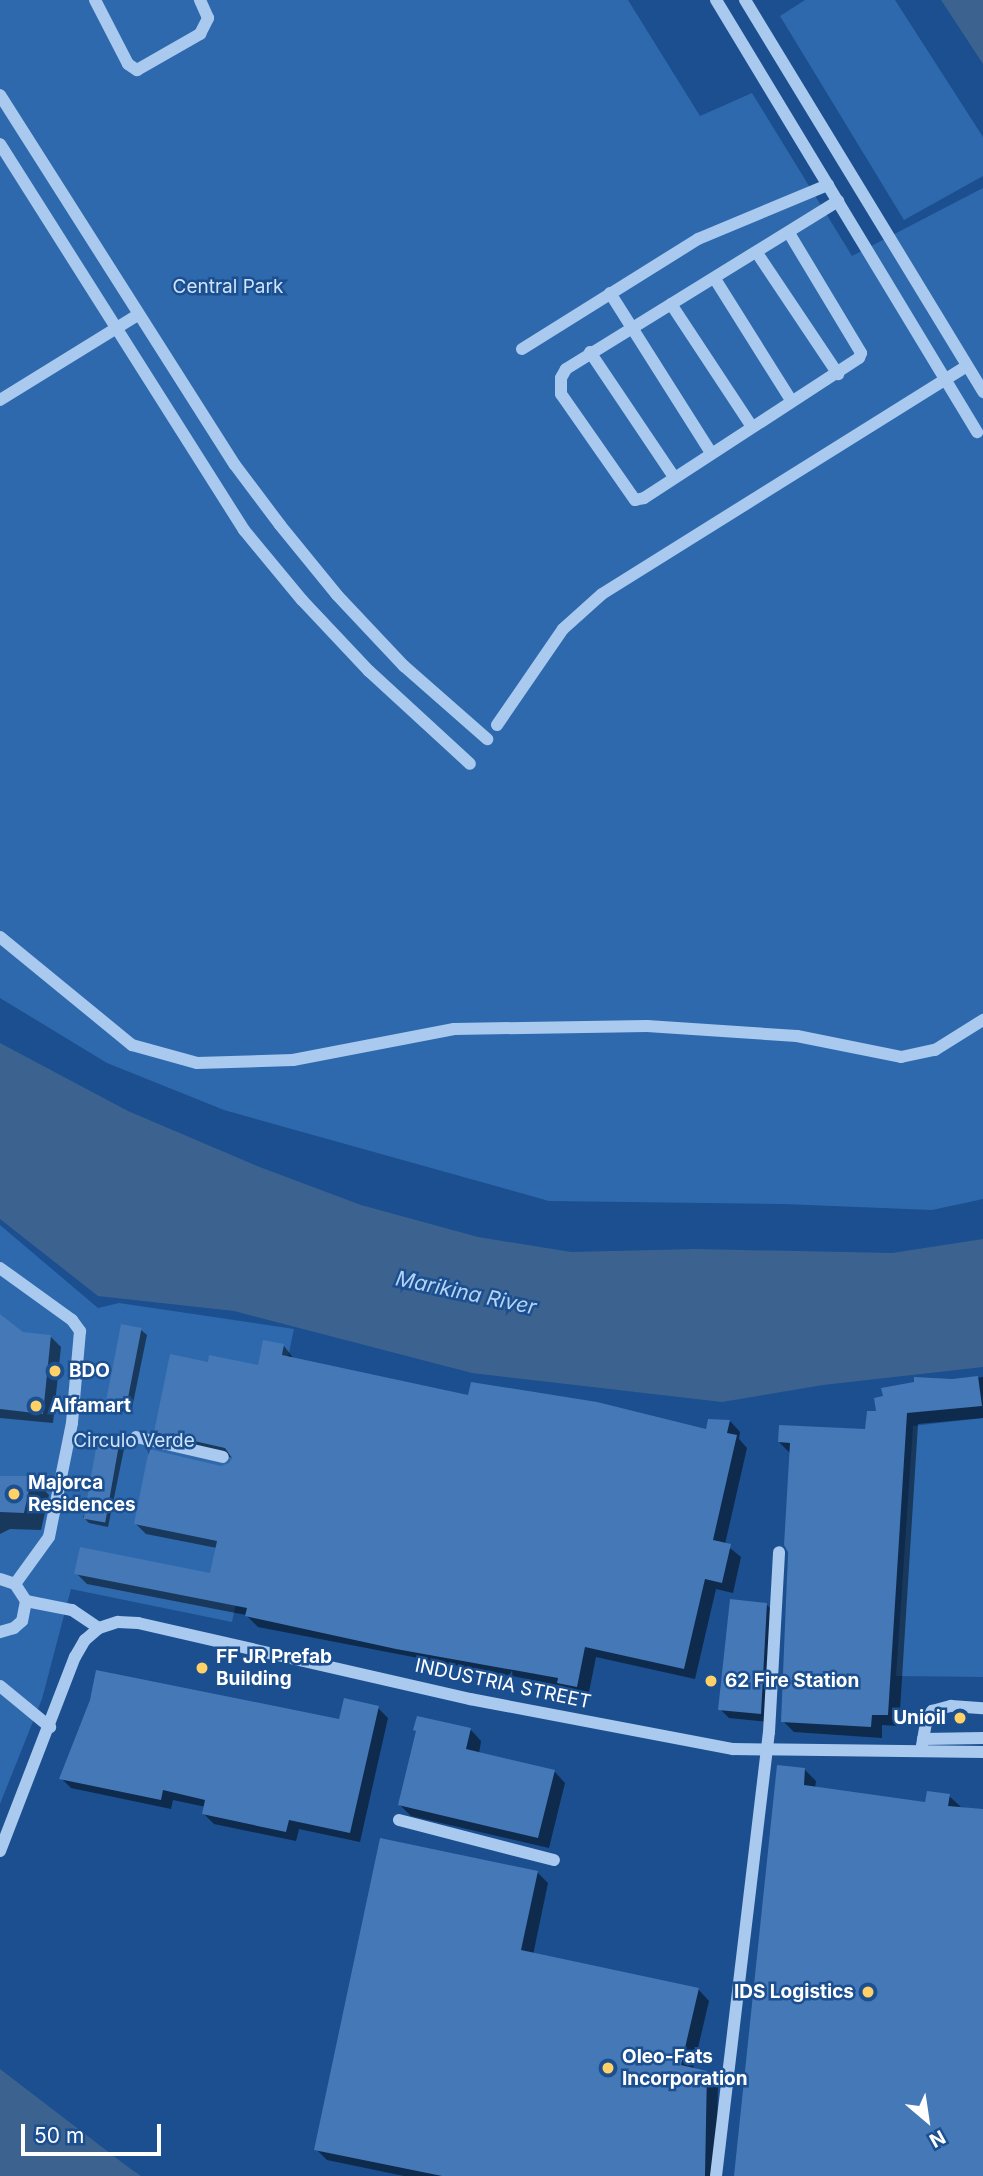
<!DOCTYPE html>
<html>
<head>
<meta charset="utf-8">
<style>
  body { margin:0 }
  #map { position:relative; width:983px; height:2176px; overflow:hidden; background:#1b4f8f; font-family:Inter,sans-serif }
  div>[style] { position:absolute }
  .green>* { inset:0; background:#2e69ad }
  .water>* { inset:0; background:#3c6290 }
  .shadow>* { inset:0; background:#0007 }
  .building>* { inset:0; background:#4478b7; transform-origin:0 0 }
  .minor>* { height:12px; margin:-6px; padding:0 6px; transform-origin:6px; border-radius:6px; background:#a9c9ee }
  .dots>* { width:19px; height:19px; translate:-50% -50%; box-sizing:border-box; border:4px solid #1b4f8f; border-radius:50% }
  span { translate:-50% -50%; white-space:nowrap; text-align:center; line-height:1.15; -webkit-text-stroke:5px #1b4f8f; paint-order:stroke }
  .park-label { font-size:19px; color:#cfe3fa }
  .poi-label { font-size:19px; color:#fff; font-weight:700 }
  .left { translate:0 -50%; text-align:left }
  .right { translate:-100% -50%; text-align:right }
  .street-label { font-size:19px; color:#fff }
  .water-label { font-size:21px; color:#b5d3f5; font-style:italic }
  .north { position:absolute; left:892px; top:2085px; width:70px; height:70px; -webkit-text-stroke:5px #1b4f8f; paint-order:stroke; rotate:151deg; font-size:19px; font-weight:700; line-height:28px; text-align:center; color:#fff }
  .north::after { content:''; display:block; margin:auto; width:24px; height:32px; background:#fff; clip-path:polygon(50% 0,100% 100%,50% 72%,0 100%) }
  .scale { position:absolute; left:21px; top:2124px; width:140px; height:32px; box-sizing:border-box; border:4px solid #fff; border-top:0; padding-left:9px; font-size:21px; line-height:24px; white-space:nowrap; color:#fff; -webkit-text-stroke:5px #1b4f8f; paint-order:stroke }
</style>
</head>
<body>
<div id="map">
  <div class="green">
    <i style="clip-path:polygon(0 0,628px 0,700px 116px,752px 93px,852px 256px,983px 188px,983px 1199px,932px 1210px,783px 1204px,549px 1201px,224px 1110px,107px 1063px,0 998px)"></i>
    <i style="clip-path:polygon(805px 0,895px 0,983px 137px,983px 176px,904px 220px,780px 16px)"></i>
    <i style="clip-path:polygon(0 1225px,98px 1308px,119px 1303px,294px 1329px,232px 1622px,71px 1589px,42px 1699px,0 1804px)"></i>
    <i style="clip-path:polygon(983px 1418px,983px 1677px,896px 1676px,913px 1426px)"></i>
  </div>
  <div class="water">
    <i style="clip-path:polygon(941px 0,983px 0,983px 64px)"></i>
    <i style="clip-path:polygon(0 1043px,128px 1111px,257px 1166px,361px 1205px,478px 1237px,571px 1252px,695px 1249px,892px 1253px,983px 1239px,983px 1367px,823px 1385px,722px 1402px,472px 1373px,234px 1311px,98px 1296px,0 1219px)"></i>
    <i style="clip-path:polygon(0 2069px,128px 2167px,141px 2176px,0 2176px)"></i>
  </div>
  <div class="shadow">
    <i style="clip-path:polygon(0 1317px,22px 1333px,51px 1337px,61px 1347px,53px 1423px,0 1418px)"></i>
    <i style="clip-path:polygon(141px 1330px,147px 1335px,131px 1413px,111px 1409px,106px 1404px)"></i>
    <i style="clip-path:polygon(284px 1346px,294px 1359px,470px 1397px,707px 1431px,730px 1421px,740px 1432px,739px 1439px,747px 1448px,725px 1544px,741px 1557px,733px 1593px,716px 1589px,695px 1679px,596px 1657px,588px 1697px,570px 1693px,563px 1686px,258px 1627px,246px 1615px,87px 1584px,76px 1573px,212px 1575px,217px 1548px,146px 1534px,135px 1523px,221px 1467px,230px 1465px,234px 1458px,167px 1443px,156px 1432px,209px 1364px,259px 1367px)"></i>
    <i style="clip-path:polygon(983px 1377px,983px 1418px,918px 1424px,899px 1726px,882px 1725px,882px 1738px,794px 1732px,783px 1721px,791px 1454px,779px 1442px,867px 1430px,878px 1412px,952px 1381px)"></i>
    <i style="clip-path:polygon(119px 1443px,124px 1449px,108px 1527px,89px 1523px,83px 1517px)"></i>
    <i style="clip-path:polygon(0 1477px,32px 1478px,49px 1495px,41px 1530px,10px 1529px,0 1534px)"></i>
    <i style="clip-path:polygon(767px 1605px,776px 1614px,770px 1722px,729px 1718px,720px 1709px)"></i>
    <i style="clip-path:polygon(378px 1708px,388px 1718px,360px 1842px,299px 1829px,296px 1841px,214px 1824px,204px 1814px,206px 1807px,173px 1800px,171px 1809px,71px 1788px,61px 1778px,341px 1721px)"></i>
    <i style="clip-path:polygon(470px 1729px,481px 1741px,479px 1754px,554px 1771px,565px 1783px,549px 1848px,411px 1816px,400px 1805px)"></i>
    <i style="clip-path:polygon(804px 1769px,816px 1781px,815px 1789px,927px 1804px,949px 1796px,961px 1807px,983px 1811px,983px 2176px,736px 2176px)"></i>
    <i style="clip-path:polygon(537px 1872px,548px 1883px,533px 1955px,698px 1989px,709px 2001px,693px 2069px,707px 2072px,718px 2084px,716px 2176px,404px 2176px,327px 2160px,316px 2149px)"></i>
  </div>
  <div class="building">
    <i style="clip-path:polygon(0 1314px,23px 1332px,51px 1335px,43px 1414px,0 1409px)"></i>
    <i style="left:121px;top:1324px;width:21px;height:82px;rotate:11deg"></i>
    <i style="clip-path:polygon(263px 1340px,284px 1344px,282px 1355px,468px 1395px,471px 1382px,597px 1402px,706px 1429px,708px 1419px,730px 1420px,727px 1433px,737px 1435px,713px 1540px,731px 1544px,722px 1583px,705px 1579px,684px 1669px,585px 1647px,577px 1687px,557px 1683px,558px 1678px,396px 1649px,245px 1616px,247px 1608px,74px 1574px,80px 1547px,210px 1573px,217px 1541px,134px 1524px,149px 1449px,221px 1466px,229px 1463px,232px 1458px,225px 1448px,154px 1432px,170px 1354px,208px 1362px,209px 1355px,258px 1365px)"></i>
    <i style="clip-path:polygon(978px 1376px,982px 1406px,907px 1413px,888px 1715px,872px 1715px,871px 1727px,781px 1722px,788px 1552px,784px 1545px,790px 1443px,778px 1442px,779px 1425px,865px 1429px,867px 1411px,876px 1411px,874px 1398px,883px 1396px,881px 1388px,914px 1382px,914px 1377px,952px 1379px)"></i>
    <i style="left:98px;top:1437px;width:22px;height:83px;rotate:10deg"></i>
    <i style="clip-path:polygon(0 1476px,32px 1476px,24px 1513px,0 1512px)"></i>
    <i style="clip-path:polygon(730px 1599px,767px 1603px,761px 1714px,718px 1710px)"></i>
    <i style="clip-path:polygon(96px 1670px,339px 1719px,344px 1698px,379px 1706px,350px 1833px,289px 1820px,286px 1832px,202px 1814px,205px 1800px,163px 1790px,161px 1800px,59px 1779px,90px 1700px)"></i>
    <i style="clip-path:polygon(417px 1716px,471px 1728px,466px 1749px,555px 1770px,538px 1838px,398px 1805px,416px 1731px,413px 1730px)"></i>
    <i style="clip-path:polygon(777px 1765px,805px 1768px,804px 1785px,925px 1802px,927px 1791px,950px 1794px,948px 1806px,983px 1809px,983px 2176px,734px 2176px)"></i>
    <i style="clip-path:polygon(380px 1838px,538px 1871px,521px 1950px,699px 1988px,681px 2065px,707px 2071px,705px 2176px,442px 2176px,314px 2150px)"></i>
  </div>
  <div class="minor">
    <i style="left:95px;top:0;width:72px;rotate:62.7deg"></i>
    <i style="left:128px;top:64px;width:11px;rotate:34deg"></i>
    <i style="left:137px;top:70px;width:73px;rotate:-29.7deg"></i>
    <i style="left:200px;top:34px;width:18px;rotate:-63deg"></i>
    <i style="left:208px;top:18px;width:20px;rotate:-114deg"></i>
    <i style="left:716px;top:0;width:505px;rotate:58.86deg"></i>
    <i style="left:745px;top:0;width:459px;rotate:58.7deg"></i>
    <i style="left:0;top:95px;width:438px;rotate:57.6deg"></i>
    <i style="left:235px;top:465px;width:75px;rotate:53.1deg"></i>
    <i style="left:280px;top:525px;width:90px;rotate:50.8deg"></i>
    <i style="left:337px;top:595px;width:98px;rotate:46.7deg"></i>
    <i style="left:404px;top:666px;width:111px;rotate:41.3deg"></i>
    <i style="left:0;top:144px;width:457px;rotate:57.7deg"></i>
    <i style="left:244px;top:530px;width:91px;rotate:50.4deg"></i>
    <i style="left:302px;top:600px;width:98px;rotate:46.7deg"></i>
    <i style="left:369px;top:671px;width:137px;rotate:42.6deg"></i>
    <i style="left:789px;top:233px;width:140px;rotate:59deg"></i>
    <i style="left:861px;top:353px;width:5px;rotate:112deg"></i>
    <i style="left:859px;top:358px;width:257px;rotate:146.9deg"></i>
    <i style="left:644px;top:498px;width:9px;rotate:167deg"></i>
    <i style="left:635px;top:500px;width:129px;rotate:-124.9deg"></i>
    <i style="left:561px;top:394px;width:16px;rotate:-90deg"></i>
    <i style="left:561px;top:378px;width:10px;rotate:-61deg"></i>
    <i style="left:566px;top:369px;width:320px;rotate:-31.7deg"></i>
    <i style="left:757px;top:253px;width:146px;rotate:56.2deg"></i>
    <i style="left:715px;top:279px;width:143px;rotate:57.9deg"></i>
    <i style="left:610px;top:293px;width:189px;rotate:57.7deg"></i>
    <i style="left:671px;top:304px;width:147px;rotate:56.6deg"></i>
    <i style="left:522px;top:349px;width:208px;rotate:-32deg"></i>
    <i style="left:698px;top:239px;width:141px;rotate:-22.6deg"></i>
    <i style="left:590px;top:352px;width:151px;rotate:56.1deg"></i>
    <i style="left:0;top:400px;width:163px;rotate:-31.7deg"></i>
    <i style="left:497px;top:725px;width:116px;rotate:-55.5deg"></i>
    <i style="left:563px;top:629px;width:52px;rotate:-41.9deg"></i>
    <i style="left:602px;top:594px;width:430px;rotate:-32deg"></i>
    <i style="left:0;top:937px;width:171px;rotate:39.3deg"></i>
    <i style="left:132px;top:1045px;width:67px;rotate:15.5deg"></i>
    <i style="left:197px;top:1063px;width:96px;rotate:-1.8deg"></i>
    <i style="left:293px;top:1060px;width:164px;rotate:-10.9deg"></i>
    <i style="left:454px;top:1029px;width:193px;rotate:-0.9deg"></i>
    <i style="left:647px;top:1026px;width:150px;rotate:3.8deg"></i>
    <i style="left:797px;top:1036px;width:106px;rotate:11.4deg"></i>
    <i style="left:901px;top:1057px;width:35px;rotate:-12deg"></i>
    <i style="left:935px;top:1050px;width:57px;rotate:-32deg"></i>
    <i style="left:0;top:1268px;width:89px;rotate:35.8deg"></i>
    <i style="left:72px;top:1320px;width:14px;rotate:54deg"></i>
    <i style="left:80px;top:1331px;width:92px;rotate:95deg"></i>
    <i style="left:72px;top:1423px;width:116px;rotate:101.4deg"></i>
    <i style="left:49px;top:1537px;width:58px;rotate:125.9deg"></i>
    <i style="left:136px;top:1437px;width:89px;rotate:12.9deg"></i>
    <i style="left:0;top:1579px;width:16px;rotate:18deg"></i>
    <i style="left:15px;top:1584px;width:20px;rotate:57deg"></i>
    <i style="left:26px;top:1601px;width:20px;rotate:101deg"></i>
    <i style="left:22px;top:1621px;width:11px;rotate:139deg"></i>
    <i style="left:14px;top:1628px;width:15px;rotate:164deg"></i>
    <i style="left:26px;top:1601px;width:47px;rotate:11.1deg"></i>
    <i style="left:72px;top:1610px;width:32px;rotate:34deg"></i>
    <i style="left:0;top:1686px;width:65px;rotate:39.4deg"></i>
    <i style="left:923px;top:1739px;width:60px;rotate:-1deg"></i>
    <i style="left:921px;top:1751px;width:34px;rotate:-80deg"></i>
    <i style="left:927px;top:1718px;width:9px;rotate:-54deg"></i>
    <i style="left:932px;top:1711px;width:20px;rotate:-15deg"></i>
    <i style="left:951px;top:1706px;width:32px;rotate:4deg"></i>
    <i style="left:399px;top:1820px;width:160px;rotate:14.5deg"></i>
    <i style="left:0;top:1851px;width:208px;rotate:-68.9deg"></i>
    <i style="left:75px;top:1657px;width:20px;rotate:-60deg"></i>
    <i style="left:85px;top:1640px;width:18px;rotate:-41deg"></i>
    <i style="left:99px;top:1628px;width:20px;rotate:-18deg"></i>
    <i style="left:118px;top:1622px;width:20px;rotate:3deg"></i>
    <i style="left:138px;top:1623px;width:341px;rotate:12.9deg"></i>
    <i style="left:470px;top:1699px;width:268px;rotate:10.8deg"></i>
    <i style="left:733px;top:1749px;width:250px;rotate:0.7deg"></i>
    <i style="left:716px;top:2176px;width:447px;rotate:-83.2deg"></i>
    <i style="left:769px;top:1732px;width:180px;rotate:-86.8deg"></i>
  </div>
  <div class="dots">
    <i style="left:55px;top:1371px;background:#ffd166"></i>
    <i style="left:36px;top:1406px;background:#ffd166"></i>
    <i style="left:14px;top:1494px;background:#ffd166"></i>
    <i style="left:202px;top:1668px;background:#ffd166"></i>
    <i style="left:711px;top:1681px;background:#ffd166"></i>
    <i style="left:960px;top:1718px;background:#ffd166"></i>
    <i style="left:868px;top:1992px;background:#ffd166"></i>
    <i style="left:608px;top:2068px;background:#ffd166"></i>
  </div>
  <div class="park-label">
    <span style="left:228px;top:287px">Central Park</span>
    <span style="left:134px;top:1441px">Circulo Verde</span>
  </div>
  <div class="poi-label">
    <span class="left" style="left:69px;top:1371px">BDO</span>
    <span class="left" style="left:50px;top:1406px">Alfamart</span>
    <span class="left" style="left:28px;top:1494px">Majorca<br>Residences</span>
    <span class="left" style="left:216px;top:1668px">FF JR Prefab<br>Building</span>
    <span class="left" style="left:725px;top:1681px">62 Fire Station</span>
    <span class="right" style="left:946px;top:1718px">Unioil</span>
    <span class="right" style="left:854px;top:1992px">IDS Logistics</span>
    <span class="left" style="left:622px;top:2068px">Oleo-Fats<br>Incorporation</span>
  </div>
  <div class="street-label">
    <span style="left:503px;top:1684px;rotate:12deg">INDUSTRIA STREET</span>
  </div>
  <div class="water-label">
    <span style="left:466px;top:1293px;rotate:12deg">Marikina River</span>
  </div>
  <div class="north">N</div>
  <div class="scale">50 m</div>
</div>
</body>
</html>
